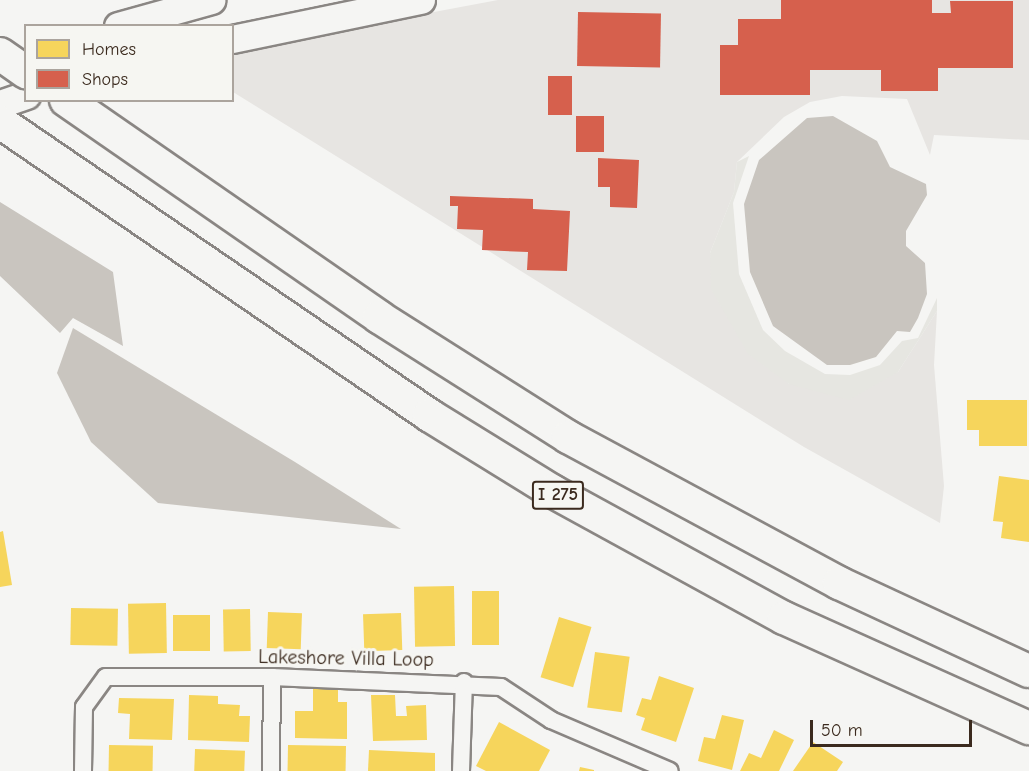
<!DOCTYPE html>
<html>
<head>
<meta charset="utf-8">
<style>
  body { margin:0 }
  #map { position:relative; width:1029px; height:771px; overflow:hidden; background:#f5f5f3; font-family:"Comic Neue",sans-serif }
  div>[style] { position:absolute }
  .built>* { inset:0; background:#e7e5e2 }
  .green>* { inset:0; background:#e6e6e1 }
  .water>* { inset:0; background:#c9c5bf }
  .homes>* { inset:0; background:#f6d55c; transform-origin:0 0 }
  .shops>* { inset:0; background:#d6604d; transform-origin:0 0 }
  .roads { filter:drop-shadow(2px 0 #8a8683) drop-shadow(-2px 0 #8a8683) drop-shadow(0 2px #8a8683) drop-shadow(0 -2px #8a8683) }
  .minor>* { height:16px; margin:-8px; padding:0 8px; transform-origin:8px; border-radius:8px; background:#f5f5f3 }
  .primary>* { height:27px; margin:-13.5px; padding:0 13.5px; transform-origin:13.5px; border-radius:13.5px; background:#f5f5f3 }
  .motorway>* { height:32px; margin:-16px; padding:0 16px; transform-origin:16px; border-radius:16px; background:#f5f5f3 }
  .bridges { filter:drop-shadow(2px 0 #8a8683) drop-shadow(-2px 0 #8a8683) drop-shadow(0 2px #8a8683) drop-shadow(0 -2px #8a8683) }
  .motorway-bridge>* { height:32px; margin:-16px; padding:0 16px; transform-origin:16px; border-radius:16px; background:#f5f5f3 }
  span { translate:-50% -50%; white-space:nowrap; text-align:center; line-height:1.15; -webkit-text-stroke:6px #f6f6f2; paint-order:stroke }
  .shield-label span { padding:2px 4px; background:#f6f6f2; border:2px solid; border-radius:4px; -webkit-text-stroke-width:0 }
  .shield-label { font-size:18px; color:#3b2a1e; font-weight:700 }
  .street-label { font-size:20px; color:#3b2a1e }
  .legend { position:absolute; left:24px; top:24px; width:210px; height:78px; box-sizing:border-box; background:#f6f6f2; border:2px solid #aba49d; margin:0; padding:8px 10px; list-style:none; font-size:18px; color:#3b2a1e }
  .legend li { display:flex; align-items:center; gap:12px; height:30px }
  .legend b { width:30px; border:2px solid #aba49d }
  .scale { position:absolute; left:810px; top:720px; width:162px; height:27px; box-sizing:border-box; border:3px solid #3b2a1e; border-top:0; padding-left:8px; font-size:18px; line-height:21px; white-space:nowrap; color:#3b2a1e; -webkit-text-stroke:4px #f6f6f2; paint-order:stroke }
</style>
</head>
<body>
<div id="map">
  <div class="built">
    <i style="clip-path:polygon(498px 0,1029px 0,1029px 140px,934px 135px,930px 155px,907px 99px,842px 96px,810px 102px,784px 117px,737px 162px,734px 192px,710px 253px,718px 301px,789px 384px,898px 372px,937px 311px,934px 365px,944px 486px,940px 523px,804px 447px,233px 92px,232px 50px)"></i>
  </div>
  <div class="green">
    <i style="clip-path:polygon(749px 156px,733px 203px,739px 274px,763px 330px,785px 351px,825px 374px,850px 375px,880px 365px,902px 341px,918px 338px,937px 298px,937px 311px,898px 372px,849px 400px,789px 384px,748px 354px,711px 289px,710px 253px,734px 192px,737px 162px)"></i>
  </div>
  <div class="water">
    <i style="clip-path:polygon(833px 116px,877px 141px,890px 167px,926px 184px,927px 195px,906px 231px,906px 246px,925px 263px,927px 294px,918px 318px,910px 332px,897px 331px,876px 357px,850px 365px,827px 365px,773px 326px,750px 272px,744px 204px,759px 160px,807px 118px)"></i>
    <i style="clip-path:polygon(0 202px,113px 272px,123px 346px,73px 318px,60px 333px,0 276px)"></i>
    <i style="clip-path:polygon(73px 328px,295px 462px,401px 529px,158px 503px,91px 442px,57px 373px)"></i>
  </div>
  <div class="homes">
    <i style="clip-path:polygon(967px 400px,1027px 400px,1027px 446px,979px 446px,979px 430px,967px 430px)"></i>
    <i style="clip-path:polygon(999px 476px,1029px 480px,1029px 542px,1001px 538px,1003px 522px,993px 521px)"></i>
    <i style="clip-path:polygon(3px 531px,12px 585px,0 587px,0 532px)"></i>
    <i style="left:454px;top:586px;width:60px;height:40px;rotate:89deg"></i>
    <i style="left:472px;top:591px;width:27px;height:54px"></i>
    <i style="left:166px;top:603px;width:50px;height:38px;rotate:89deg"></i>
    <i style="left:71px;top:608px;width:47px;height:37px;rotate:1deg"></i>
    <i style="left:250px;top:609px;width:42px;height:27px;rotate:89deg"></i>
    <i style="left:268px;top:612px;width:34px;height:36px;rotate:2deg"></i>
    <i style="left:401px;top:613px;width:37px;height:38px;rotate:88deg"></i>
    <i style="left:173px;top:615px;width:37px;height:36px"></i>
    <i style="left:559px;top:617px;width:34px;height:63px;rotate:17deg"></i>
    <i style="left:595px;top:652px;width:35px;height:56px;rotate:8deg"></i>
    <i style="clip-path:polygon(659px 676px,694px 688px,676px 742px,641px 730px,645px 718px,636px 715px,642px 698px,651px 700px)"></i>
    <i style="clip-path:polygon(313px 689px,338px 689px,338px 702px,347px 702px,347px 739px,295px 738px,295px 711px,313px 711px)"></i>
    <i style="clip-path:polygon(189px 695px,218px 696px,218px 704px,240px 705px,239px 716px,250px 716px,249px 742px,188px 740px)"></i>
    <i style="clip-path:polygon(371px 695px,395px 695px,396px 716px,407px 716px,406px 706px,426px 705px,427px 740px,373px 741px)"></i>
    <i style="clip-path:polygon(119px 698px,174px 699px,172px 740px,129px 739px,130px 714px,118px 713px)"></i>
    <i style="clip-path:polygon(722px 715px,744px 720px,732px 770px,698px 761px,704px 737px,715px 739px)"></i>
    <i style="clip-path:polygon(499px 722px,550px 750px,539px 771px,486px 771px,476px 766px)"></i>
    <i style="clip-path:polygon(774px 730px,794px 740px,779px 771px,740px 771px,749px 753px,761px 758px)"></i>
    <i style="clip-path:polygon(813px 742px,843px 762px,837px 771px,793px 771px)"></i>
    <i style="left:109px;top:745px;width:44px;height:26px;rotate:1deg"></i>
    <i style="left:288px;top:745px;width:58px;height:26px;rotate:1deg"></i>
    <i style="left:195px;top:749px;width:50px;height:22px;rotate:2deg"></i>
    <i style="clip-path:polygon(369px 750px,435px 753px,435px 771px,368px 771px)"></i>
    <i style="clip-path:polygon(580px 767px,594px 770px,594px 771px,579px 771px)"></i>
  </div>
  <div class="shops">
    <i style="clip-path:polygon(781px 0,932px 0,932px 13px,951px 13px,950px 1px,1013px 1px,1013px 68px,938px 68px,938px 91px,881px 91px,881px 70px,810px 70px,810px 95px,720px 95px,720px 45px,738px 45px,738px 19px,781px 19px)"></i>
    <i style="left:578px;top:12px;width:83px;height:54px;rotate:1deg"></i>
    <i style="left:548px;top:76px;width:24px;height:39px"></i>
    <i style="left:576px;top:116px;width:28px;height:36px"></i>
    <i style="clip-path:polygon(598px 158px,639px 160px,637px 208px,610px 207px,610px 187px,598px 187px)"></i>
    <i style="clip-path:polygon(450px 196px,533px 199px,533px 209px,570px 211px,567px 271px,527px 270px,528px 252px,482px 250px,483px 230px,457px 229px,458px 206px,450px 206px)"></i>
  </div>
  <div class="roads">
    <div class="minor">
      <i style="left:83px;top:771px;width:64px;rotate:-89.1deg"></i>
      <i style="left:84px;top:707px;width:37px;rotate:-54deg"></i>
      <i style="left:106px;top:677px;width:166px"></i>
      <i style="left:272px;top:677px;width:229px;rotate:2.5deg"></i>
      <i style="left:501px;top:687px;width:60px;rotate:33.4deg"></i>
      <i style="left:551px;top:720px;width:129px;rotate:23.2deg"></i>
      <i style="left:271px;top:771px;width:94px;rotate:-89.4deg"></i>
      <i style="left:461px;top:771px;width:89px;rotate:-88.1deg"></i>
    </div>
    <div class="primary">
      <i style="left:118px;top:26px;width:97px;rotate:-15.6deg"></i>
      <i style="left:232px;top:39px;width:193px;rotate:-11.7deg"></i>
      <i style="left:0;top:104px;width:28px;rotate:-19deg"></i>
    </div>
    <div class="motorway">
      <i style="left:66px;top:100px;width:381px;rotate:34.7deg"></i>
      <i style="left:379px;top:317px;width:224px;rotate:32.4deg"></i>
      <i style="left:568px;top:437px;width:308px;rotate:28.3deg"></i>
      <i style="left:839px;top:583px;width:209px;rotate:24.9deg"></i>
      <i style="left:0;top:122px;width:520px;rotate:34.33deg"></i>
      <i style="left:429px;top:415px;width:145px;rotate:31.7deg"></i>
      <i style="left:552px;top:491px;width:264px;rotate:28.7deg"></i>
      <i style="left:784px;top:618px;width:269px;rotate:24.2deg"></i>
    </div>
  </div>
  <div class="bridges">
    <div class="motorway-bridge">
      <i style="left:0;top:54px;width:32px;rotate:35deg"></i>
    </div>
  </div>
  <div class="shield-label">
    <span style="left:558px;top:495px">I 275</span>
  </div>
  <div class="street-label">
    <span style="left:346px;top:658px;rotate:1deg">Lakeshore Villa Loop</span>
  </div>
  <ul class="legend">
  <li><b style="height:16px;background:#f6d55c"></b>Homes</li>
  <li><b style="height:16px;background:#d6604d"></b>Shops</li>
  </ul>
  <div class="scale">50 m</div>
</div>
</body>
</html>
